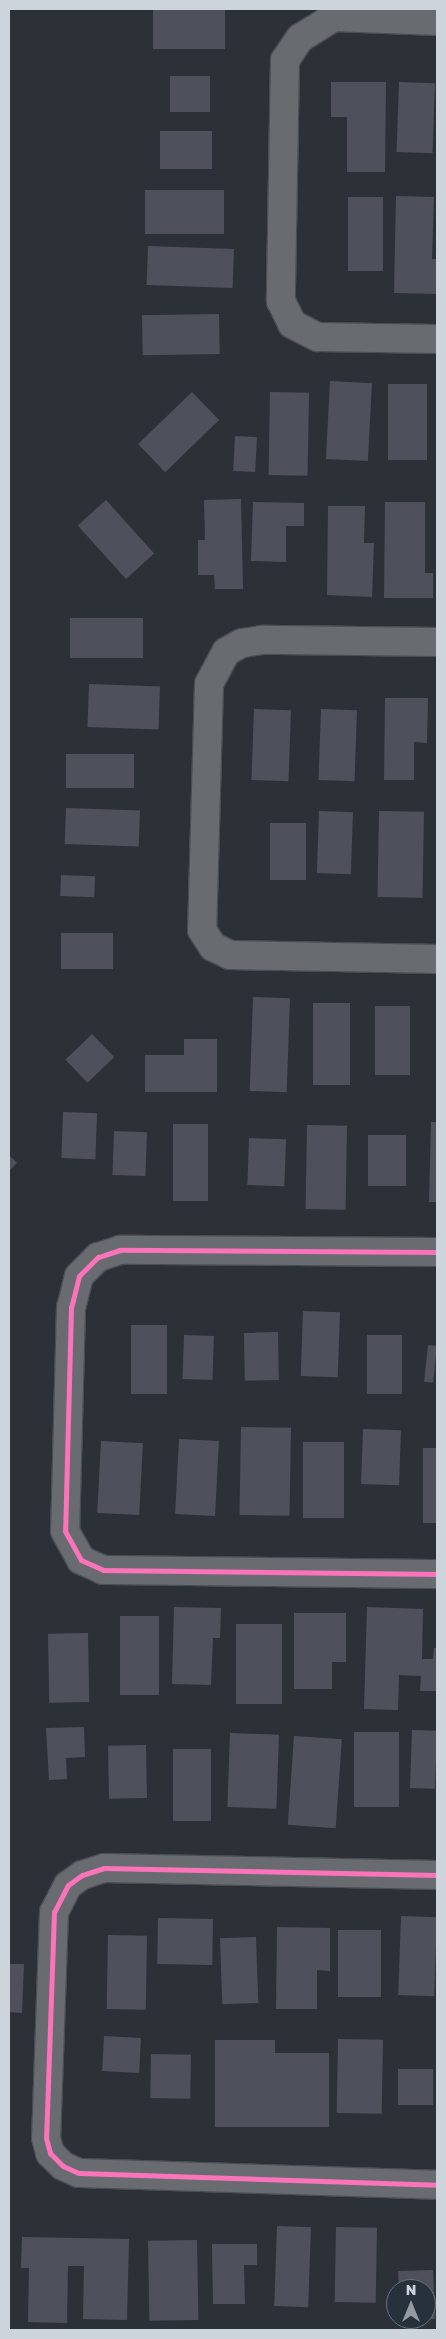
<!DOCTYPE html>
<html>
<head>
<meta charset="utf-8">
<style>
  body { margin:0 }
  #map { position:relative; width:446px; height:2339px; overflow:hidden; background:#2c3137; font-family:"Golos Text",sans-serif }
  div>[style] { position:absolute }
  .building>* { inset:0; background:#4e515c; transform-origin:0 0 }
  .roads { filter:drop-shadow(1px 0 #4a4e54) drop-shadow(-1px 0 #4a4e54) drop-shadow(0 1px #4a4e54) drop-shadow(0 -1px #4a4e54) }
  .minor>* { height:28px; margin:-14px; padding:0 14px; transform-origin:14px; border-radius:14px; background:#686c70 }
  .cycleway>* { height:5px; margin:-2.5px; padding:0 2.5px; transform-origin:2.5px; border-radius:2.5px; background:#fb73b8 }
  span { translate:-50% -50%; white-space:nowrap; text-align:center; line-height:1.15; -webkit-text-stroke:5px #27313c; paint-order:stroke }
  .frame { position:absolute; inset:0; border:10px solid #ced4db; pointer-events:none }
  .north { position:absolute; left:386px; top:2279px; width:50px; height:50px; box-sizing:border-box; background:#27313c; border:1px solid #6a727c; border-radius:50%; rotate:0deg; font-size:14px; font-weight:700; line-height:20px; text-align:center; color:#ced4db }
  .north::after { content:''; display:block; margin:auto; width:18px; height:22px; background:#959ba2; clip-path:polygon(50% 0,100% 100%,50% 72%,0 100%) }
</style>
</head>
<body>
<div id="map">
  <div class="building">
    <i style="left:153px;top:9px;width:72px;height:40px"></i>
    <i style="left:170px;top:76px;width:40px;height:36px"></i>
    <i style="clip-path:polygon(331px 82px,386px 82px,385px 172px,347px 172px,347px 117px,331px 117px)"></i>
    <i style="left:399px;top:82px;width:36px;height:70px;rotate:2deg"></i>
    <i style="left:160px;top:131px;width:52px;height:38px"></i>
    <i style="left:145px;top:190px;width:79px;height:44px"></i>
    <i style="clip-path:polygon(396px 196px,434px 197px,432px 259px,437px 259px,437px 294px,394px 293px)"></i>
    <i style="left:348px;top:197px;width:35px;height:74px"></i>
    <i style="left:148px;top:246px;width:86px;height:39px;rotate:2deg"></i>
    <i style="left:219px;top:314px;width:40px;height:77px;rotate:89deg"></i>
    <i style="left:330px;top:381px;width:42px;height:78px;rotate:3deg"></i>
    <i style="left:388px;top:384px;width:39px;height:76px"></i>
    <i style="left:192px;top:392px;width:39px;height:75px;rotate:46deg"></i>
    <i style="left:270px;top:392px;width:39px;height:83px;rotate:1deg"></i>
    <i style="left:235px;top:436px;width:22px;height:35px;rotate:3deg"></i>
    <i style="clip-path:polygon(241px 499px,243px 589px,215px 589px,214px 575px,198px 575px,198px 540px,205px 540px,204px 500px)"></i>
    <i style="left:106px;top:500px;width:72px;height:38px;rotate:48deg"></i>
    <i style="clip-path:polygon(253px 502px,304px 503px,304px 526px,286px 526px,286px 562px,251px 561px)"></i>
    <i style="clip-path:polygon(385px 502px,425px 502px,425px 573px,433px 573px,433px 598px,384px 598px)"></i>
    <i style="clip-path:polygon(328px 506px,365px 506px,364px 543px,374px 543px,372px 597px,327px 595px)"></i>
    <i style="left:143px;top:618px;width:40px;height:73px;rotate:90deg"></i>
    <i style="left:89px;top:684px;width:71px;height:43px;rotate:2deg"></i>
    <i style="clip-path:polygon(385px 698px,428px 698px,427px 743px,414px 742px,414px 780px,384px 780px)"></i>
    <i style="left:254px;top:709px;width:37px;height:71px;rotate:2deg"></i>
    <i style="left:321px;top:709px;width:36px;height:71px;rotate:2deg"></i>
    <i style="left:66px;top:754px;width:68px;height:34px"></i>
    <i style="left:66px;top:808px;width:74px;height:36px;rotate:2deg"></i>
    <i style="left:319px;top:811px;width:34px;height:62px;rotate:2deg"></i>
    <i style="left:379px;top:811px;width:45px;height:86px;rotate:1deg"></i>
    <i style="left:270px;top:823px;width:36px;height:57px"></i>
    <i style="left:61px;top:875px;width:34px;height:21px;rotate:2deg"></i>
    <i style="left:61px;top:933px;width:52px;height:36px"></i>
    <i style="left:253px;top:997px;width:37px;height:94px;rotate:2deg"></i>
    <i style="left:313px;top:1003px;width:37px;height:82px"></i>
    <i style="left:375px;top:1006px;width:35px;height:69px"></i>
    <i style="left:92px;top:1034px;width:32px;height:37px;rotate:46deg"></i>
    <i style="clip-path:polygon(184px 1039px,217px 1039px,217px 1092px,145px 1092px,145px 1055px,184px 1055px)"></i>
    <i style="left:63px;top:1112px;width:34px;height:46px;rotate:2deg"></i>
    <i style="clip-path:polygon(431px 1122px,437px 1122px,437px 1202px,429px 1202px)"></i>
    <i style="left:173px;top:1124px;width:35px;height:77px"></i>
    <i style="left:307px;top:1125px;width:40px;height:84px;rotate:1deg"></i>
    <i style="left:114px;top:1131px;width:33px;height:44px;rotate:2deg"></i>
    <i style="left:368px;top:1135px;width:38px;height:51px"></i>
    <i style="left:249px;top:1138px;width:37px;height:47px;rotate:2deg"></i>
    <i style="clip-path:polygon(9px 1155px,17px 1163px,9px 1171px)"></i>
    <i style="left:303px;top:1311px;width:37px;height:65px;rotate:2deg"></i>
    <i style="left:131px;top:1325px;width:36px;height:69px"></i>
    <i style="left:278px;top:1332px;width:48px;height:34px;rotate:89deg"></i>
    <i style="left:184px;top:1335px;width:30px;height:44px;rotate:2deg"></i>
    <i style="left:367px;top:1335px;width:35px;height:59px"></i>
    <i style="left:428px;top:1345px;width:9px;height:37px;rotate:6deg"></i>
    <i style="left:241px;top:1427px;width:50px;height:88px;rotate:1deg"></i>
    <i style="left:363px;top:1429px;width:38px;height:55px;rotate:2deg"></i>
    <i style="left:179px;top:1439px;width:40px;height:75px;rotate:3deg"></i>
    <i style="left:101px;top:1441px;width:42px;height:72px;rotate:3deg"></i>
    <i style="left:303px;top:1442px;width:41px;height:76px"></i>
    <i style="left:423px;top:1448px;width:14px;height:75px"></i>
    <i style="clip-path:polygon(174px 1607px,221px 1608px,220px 1638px,213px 1638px,211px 1685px,172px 1684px)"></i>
    <i style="clip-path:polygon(367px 1607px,423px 1609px,422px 1659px,433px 1659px,434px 1648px,437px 1648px,437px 1691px,420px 1691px,421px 1676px,399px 1675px,398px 1710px,364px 1709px)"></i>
    <i style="clip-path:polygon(294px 1613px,346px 1613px,346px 1662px,332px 1662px,332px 1689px,294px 1689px)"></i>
    <i style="left:120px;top:1616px;width:39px;height:79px"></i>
    <i style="left:236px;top:1624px;width:46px;height:80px"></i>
    <i style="left:88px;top:1633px;width:69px;height:40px;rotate:89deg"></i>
    <i style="clip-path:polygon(84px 1727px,85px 1757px,66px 1758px,67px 1779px,49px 1780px,46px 1728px)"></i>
    <i style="left:412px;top:1730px;width:25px;height:58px;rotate:2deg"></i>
    <i style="left:354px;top:1732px;width:45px;height:75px"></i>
    <i style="left:230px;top:1733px;width:49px;height:74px;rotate:2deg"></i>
    <i style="left:294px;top:1736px;width:48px;height:89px;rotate:4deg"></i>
    <i style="left:146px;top:1745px;width:53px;height:38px;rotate:89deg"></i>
    <i style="left:173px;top:1749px;width:38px;height:72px"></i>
    <i style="left:401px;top:1916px;width:36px;height:79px;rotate:2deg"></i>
    <i style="left:158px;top:1918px;width:55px;height:46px;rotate:1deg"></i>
    <i style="clip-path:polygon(277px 1927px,330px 1928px,330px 1971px,317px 1970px,317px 2009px,276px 2009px)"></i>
    <i style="left:338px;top:1930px;width:43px;height:67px"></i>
    <i style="left:108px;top:1935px;width:39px;height:74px;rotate:1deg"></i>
    <i style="left:256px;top:1937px;width:66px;height:36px;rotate:88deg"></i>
    <i style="clip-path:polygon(9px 1964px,24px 1964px,22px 2013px,9px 2012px)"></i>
    <i style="left:104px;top:2036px;width:37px;height:35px;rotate:3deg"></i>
    <i style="left:338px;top:2039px;width:45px;height:74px;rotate:1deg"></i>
    <i style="clip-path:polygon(215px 2040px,275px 2040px,275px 2053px,329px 2053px,329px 2127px,215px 2127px)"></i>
    <i style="left:151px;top:2054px;width:40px;height:44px;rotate:1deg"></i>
    <i style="left:398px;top:2069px;width:35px;height:36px"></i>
    <i style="left:277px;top:2226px;width:34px;height:80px;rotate:2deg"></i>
    <i style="left:336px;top:2227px;width:41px;height:75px;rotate:1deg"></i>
    <i style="clip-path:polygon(22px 2237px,129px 2239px,127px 2320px,83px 2319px,84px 2266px,68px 2266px,67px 2323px,28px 2322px,29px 2268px,21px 2268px)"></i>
    <i style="left:197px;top:2240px;width:80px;height:49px;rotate:89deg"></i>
    <i style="clip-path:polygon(212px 2244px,257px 2244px,257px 2265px,244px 2265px,245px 2304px,213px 2304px)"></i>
    <i style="clip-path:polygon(433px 2270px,435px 2319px,426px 2319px,426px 2289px,399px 2289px,398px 2271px)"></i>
  </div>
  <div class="roads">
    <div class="minor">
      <i style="left:437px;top:21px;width:103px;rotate:-177.8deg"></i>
      <i style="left:334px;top:17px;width:40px;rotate:148deg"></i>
      <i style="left:300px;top:38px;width:27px;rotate:124deg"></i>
      <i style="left:285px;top:60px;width:241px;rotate:91deg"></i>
      <i style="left:281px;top:301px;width:25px;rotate:64deg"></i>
      <i style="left:292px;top:324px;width:29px;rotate:27deg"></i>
      <i style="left:318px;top:337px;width:119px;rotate:1deg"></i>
      <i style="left:437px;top:642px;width:175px;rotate:-179.3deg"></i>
      <i style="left:262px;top:640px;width:20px;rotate:171deg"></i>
      <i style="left:242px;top:643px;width:18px;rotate:151deg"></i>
      <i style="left:226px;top:652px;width:36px;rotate:118deg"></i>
      <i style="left:209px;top:684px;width:246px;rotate:91.6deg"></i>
      <i style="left:202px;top:930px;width:20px;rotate:57deg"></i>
      <i style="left:213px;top:947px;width:19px;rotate:25deg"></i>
      <i style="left:230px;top:955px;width:207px;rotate:1.1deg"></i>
      <i style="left:437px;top:1252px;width:317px;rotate:-179.6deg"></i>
      <i style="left:120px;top:1250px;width:23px;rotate:162deg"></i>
      <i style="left:98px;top:1257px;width:27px;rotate:135deg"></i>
      <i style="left:79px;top:1276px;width:32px;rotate:104deg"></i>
      <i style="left:71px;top:1307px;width:224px;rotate:91.5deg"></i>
      <i style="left:65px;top:1531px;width:33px;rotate:61deg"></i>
      <i style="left:81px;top:1560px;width:24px;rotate:24deg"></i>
      <i style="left:103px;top:1570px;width:334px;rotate:0.7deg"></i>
      <i style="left:437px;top:1875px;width:333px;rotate:-178.8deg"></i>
      <i style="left:104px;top:1868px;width:23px;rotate:162deg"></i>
      <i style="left:82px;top:1875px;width:17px;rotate:144deg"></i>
      <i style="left:68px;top:1885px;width:30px;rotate:117deg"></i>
      <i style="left:54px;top:1912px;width:226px;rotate:92deg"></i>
      <i style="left:46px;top:2138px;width:16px;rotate:75deg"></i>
      <i style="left:50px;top:2153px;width:18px;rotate:45deg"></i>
      <i style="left:63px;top:2166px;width:17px;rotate:24deg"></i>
      <i style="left:79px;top:2173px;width:358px;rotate:1.9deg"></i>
    </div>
  </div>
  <div class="cycleway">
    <i style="left:437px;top:1252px;width:317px;rotate:-179.6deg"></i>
    <i style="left:120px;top:1250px;width:23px;rotate:162deg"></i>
    <i style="left:98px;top:1257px;width:27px;rotate:135deg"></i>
    <i style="left:79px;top:1276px;width:32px;rotate:104deg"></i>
    <i style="left:71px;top:1307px;width:224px;rotate:91.5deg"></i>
    <i style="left:65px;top:1531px;width:33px;rotate:61deg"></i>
    <i style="left:81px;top:1560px;width:24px;rotate:24deg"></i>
    <i style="left:103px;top:1570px;width:334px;rotate:0.7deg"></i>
    <i style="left:437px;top:1875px;width:333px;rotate:-178.8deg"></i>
    <i style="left:104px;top:1868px;width:23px;rotate:162deg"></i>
    <i style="left:82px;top:1875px;width:17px;rotate:144deg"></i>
    <i style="left:68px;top:1885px;width:30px;rotate:117deg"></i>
    <i style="left:54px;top:1912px;width:226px;rotate:92deg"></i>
    <i style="left:46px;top:2138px;width:16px;rotate:75deg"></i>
    <i style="left:50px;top:2153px;width:18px;rotate:45deg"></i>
    <i style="left:63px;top:2166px;width:17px;rotate:24deg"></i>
    <i style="left:79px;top:2173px;width:358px;rotate:1.9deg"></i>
  </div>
  <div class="frame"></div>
  <div class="north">N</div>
</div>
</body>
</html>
